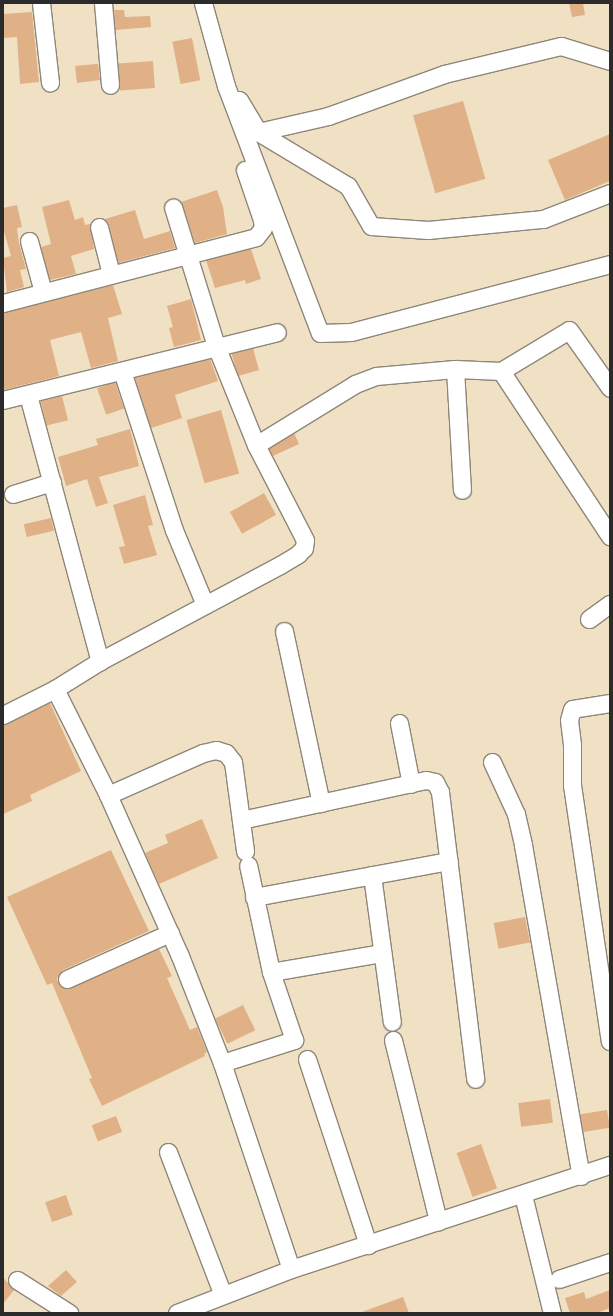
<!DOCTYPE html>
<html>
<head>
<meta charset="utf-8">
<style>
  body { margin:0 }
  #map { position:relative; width:613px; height:1316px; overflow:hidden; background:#f0e1c4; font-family:"IM FELL Great Primer",serif }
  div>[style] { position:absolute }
  .building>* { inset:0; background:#e0b086; transform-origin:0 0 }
  .roads { filter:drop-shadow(1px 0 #8e8678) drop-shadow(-1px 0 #8e8678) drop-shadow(0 1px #8e8678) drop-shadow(0 -1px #8e8678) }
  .minor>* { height:17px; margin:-8.5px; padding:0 8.5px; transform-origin:8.5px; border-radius:8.5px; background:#fff }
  span { translate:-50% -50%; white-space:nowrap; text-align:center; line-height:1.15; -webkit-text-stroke:3px #fdfcf7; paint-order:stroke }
  .frame { position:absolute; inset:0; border:4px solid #2b2b2b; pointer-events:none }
</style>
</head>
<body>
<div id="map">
  <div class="building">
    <i style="clip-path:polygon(569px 3px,583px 3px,585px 15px,572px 17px)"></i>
    <i style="clip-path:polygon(114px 10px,124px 10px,125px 17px,150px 16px,151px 27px,115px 30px)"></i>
    <i style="clip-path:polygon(32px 12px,39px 82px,20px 84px,17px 37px,3px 38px,3px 14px)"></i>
    <i style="left:192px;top:38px;width:43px;height:20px;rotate:79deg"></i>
    <i style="left:153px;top:61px;width:27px;height:35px;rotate:86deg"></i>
    <i style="clip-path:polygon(96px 64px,98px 64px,100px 80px,77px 83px,75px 66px)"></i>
    <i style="left:463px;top:101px;width:81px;height:52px;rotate:74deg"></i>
    <i style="clip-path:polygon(610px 134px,610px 181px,565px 200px,548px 160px)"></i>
    <i style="clip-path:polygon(217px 190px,223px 207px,227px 234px,195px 243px,181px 202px)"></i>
    <i style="clip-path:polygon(69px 200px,75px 220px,83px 217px,85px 225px,90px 224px,94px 249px,71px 256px,76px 274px,50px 280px,41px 247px,51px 244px,42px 207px)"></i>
    <i style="clip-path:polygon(17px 205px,22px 227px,17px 228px,19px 243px,26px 269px,20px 270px,24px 287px,7px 292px,3px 258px,11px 256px,3px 228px,3px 208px)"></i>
    <i style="clip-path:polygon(135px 210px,144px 239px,170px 231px,175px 248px,118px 263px,109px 225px,105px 219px)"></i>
    <i style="clip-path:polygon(251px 249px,261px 279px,246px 284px,245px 280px,215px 288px,206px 260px)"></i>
    <i style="clip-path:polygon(113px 285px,122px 314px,108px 318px,118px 361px,91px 368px,81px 332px,50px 340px,59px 376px,3px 390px,3px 313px)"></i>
    <i style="clip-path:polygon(191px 299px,201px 340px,174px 347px,169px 328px,173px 327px,167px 306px)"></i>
    <i style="left:253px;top:348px;width:23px;height:22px;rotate:75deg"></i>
    <i style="clip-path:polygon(210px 359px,218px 381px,175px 395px,182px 418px,151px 428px,135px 378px)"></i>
    <i style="left:115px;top:382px;width:28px;height:19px;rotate:71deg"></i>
    <i style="left:62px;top:396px;width:25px;height:22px;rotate:76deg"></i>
    <i style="left:221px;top:410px;width:66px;height:36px;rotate:74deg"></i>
    <i style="clip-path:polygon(130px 429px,139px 466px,99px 477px,108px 503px,96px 507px,87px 479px,66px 486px,58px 457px,98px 445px,96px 439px)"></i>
    <i style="clip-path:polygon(294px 433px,299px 444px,273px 456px,269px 449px)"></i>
    <i style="left:264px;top:493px;width:25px;height:39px;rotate:61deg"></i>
    <i style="clip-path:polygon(145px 495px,153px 525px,148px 526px,157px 555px,124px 564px,119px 547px,125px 546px,113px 505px)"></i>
    <i style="left:51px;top:518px;width:13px;height:28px;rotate:77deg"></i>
    <i style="clip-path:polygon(50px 703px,81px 771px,30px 795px,32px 801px,3px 814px,3px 725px)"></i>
    <i style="clip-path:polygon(202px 819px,218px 858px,159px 884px,145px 853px,168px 843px,165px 835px)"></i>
    <i style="clip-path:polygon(111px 850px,149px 931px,63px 970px,57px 978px,58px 983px,66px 989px,71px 988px,159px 949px,172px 976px,167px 978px,190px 1030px,197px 1027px,207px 1052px,204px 1054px,205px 1056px,102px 1106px,89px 1079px,92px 1078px,52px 983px,47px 985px,7px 897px)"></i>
    <i style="left:525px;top:917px;width:26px;height:32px;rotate:79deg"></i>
    <i style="left:243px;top:1005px;width:28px;height:31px;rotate:64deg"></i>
    <i style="left:550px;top:1099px;width:24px;height:32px;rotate:83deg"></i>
    <i style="left:607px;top:1110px;width:18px;height:27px;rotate:81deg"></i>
    <i style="left:116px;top:1116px;width:17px;height:26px;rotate:69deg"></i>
    <i style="left:481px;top:1144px;width:47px;height:26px;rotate:70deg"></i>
    <i style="left:66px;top:1195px;width:21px;height:22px;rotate:71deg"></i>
    <i style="clip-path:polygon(66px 1270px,77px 1282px,61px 1296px,48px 1286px)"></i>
    <i style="clip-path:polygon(3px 1277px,14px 1290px,3px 1304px)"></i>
    <i style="clip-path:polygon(610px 1290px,610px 1308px,597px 1313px,570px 1313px,565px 1298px,584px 1292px,586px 1299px)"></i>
    <i style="clip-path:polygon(403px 1297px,409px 1313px,363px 1313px,362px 1312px)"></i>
  </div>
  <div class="roads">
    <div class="minor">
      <i style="left:41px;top:3px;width:80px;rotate:83.5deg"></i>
      <i style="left:103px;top:3px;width:82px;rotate:85.1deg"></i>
      <i style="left:203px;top:3px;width:86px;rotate:74.5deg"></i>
      <i style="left:226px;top:86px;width:264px;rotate:69.2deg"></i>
      <i style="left:320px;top:333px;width:31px;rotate:-2deg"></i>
      <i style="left:351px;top:332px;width:268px;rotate:-14.7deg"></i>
      <i style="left:239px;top:100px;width:37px;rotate:59deg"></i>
      <i style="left:258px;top:132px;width:105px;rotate:31deg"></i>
      <i style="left:348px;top:186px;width:46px;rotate:60.1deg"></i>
      <i style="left:371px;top:226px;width:57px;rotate:4deg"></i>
      <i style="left:428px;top:230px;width:116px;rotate:-5.5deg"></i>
      <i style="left:543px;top:219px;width:72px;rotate:-21.2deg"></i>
      <i style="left:258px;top:132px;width:72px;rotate:-12.9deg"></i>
      <i style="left:328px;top:116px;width:123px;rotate:-19.9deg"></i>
      <i style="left:444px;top:74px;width:120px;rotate:-13.5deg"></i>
      <i style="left:561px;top:46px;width:51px;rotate:17deg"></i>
      <i style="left:99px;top:227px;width:49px;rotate:75.7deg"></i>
      <i style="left:29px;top:241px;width:53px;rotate:74.6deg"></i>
      <i style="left:3px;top:303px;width:261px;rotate:-14.6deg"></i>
      <i style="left:256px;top:237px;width:11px;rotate:-52deg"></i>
      <i style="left:263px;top:228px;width:8px;rotate:-97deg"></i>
      <i style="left:262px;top:220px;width:53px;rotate:-108.8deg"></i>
      <i style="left:455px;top:369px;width:121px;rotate:86.7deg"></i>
      <i style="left:122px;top:371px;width:167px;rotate:71.9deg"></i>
      <i style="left:174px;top:530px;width:81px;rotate:67.5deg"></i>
      <i style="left:501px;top:371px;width:79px;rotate:-31.1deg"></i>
      <i style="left:569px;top:330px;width:71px;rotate:54.7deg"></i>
      <i style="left:28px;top:395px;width:276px;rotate:74.9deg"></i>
      <i style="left:3px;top:400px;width:282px;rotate:-13.9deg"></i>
      <i style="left:256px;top:445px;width:116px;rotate:-31.6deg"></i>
      <i style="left:355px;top:384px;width:22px;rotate:-21deg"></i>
      <i style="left:376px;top:376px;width:79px;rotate:-5.1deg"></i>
      <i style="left:455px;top:369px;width:46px;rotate:2.5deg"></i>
      <i style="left:501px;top:371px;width:198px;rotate:56.6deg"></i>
      <i style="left:13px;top:494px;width:41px;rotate:-17.1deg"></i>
      <i style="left:589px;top:619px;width:26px;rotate:-36deg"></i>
      <i style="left:284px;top:631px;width:176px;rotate:77.9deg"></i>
      <i style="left:55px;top:689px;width:119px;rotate:63.4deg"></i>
      <i style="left:108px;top:795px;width:176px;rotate:65.9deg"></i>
      <i style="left:180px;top:956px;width:115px;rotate:68.6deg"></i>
      <i style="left:222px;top:1063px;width:217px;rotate:71.5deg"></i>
      <i style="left:610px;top:703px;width:38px;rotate:171deg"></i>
      <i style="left:572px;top:709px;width:11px;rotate:105deg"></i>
      <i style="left:569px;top:720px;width:24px;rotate:83deg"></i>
      <i style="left:572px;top:744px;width:41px;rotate:90deg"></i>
      <i style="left:572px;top:785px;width:259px;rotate:81.6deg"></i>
      <i style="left:3px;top:715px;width:58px;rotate:-26.6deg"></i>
      <i style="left:55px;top:689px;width:53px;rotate:-31.9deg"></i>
      <i style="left:100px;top:661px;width:204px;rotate:-28.1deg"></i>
      <i style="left:280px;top:565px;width:21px;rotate:-31deg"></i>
      <i style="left:298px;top:554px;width:8px;rotate:-45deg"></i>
      <i style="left:304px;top:548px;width:8px;rotate:-83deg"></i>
      <i style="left:305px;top:540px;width:107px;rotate:-117.3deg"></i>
      <i style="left:256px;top:445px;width:107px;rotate:-112deg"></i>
      <i style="left:216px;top:346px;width:145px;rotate:-107.2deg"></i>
      <i style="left:399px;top:723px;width:62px;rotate:78.9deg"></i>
      <i style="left:492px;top:762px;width:57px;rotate:65.2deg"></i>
      <i style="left:516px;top:814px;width:32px;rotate:77deg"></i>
      <i style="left:523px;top:845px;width:336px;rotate:80.1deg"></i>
      <i style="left:108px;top:795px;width:104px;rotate:-23.9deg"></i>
      <i style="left:203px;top:753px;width:13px;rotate:-13deg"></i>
      <i style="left:216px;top:750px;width:10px;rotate:17deg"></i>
      <i style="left:226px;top:753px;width:11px;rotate:52deg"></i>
      <i style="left:233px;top:762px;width:90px;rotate:82.3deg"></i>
      <i style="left:241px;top:820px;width:189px;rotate:-12.2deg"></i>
      <i style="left:426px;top:780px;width:9px;rotate:13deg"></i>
      <i style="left:435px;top:782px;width:11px;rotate:63deg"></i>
      <i style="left:440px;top:792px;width:289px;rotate:83deg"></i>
      <i style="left:372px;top:875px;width:148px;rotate:82.3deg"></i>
      <i style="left:254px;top:897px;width:198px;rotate:-10.5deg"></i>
      <i style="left:271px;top:972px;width:113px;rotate:-9.7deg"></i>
      <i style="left:67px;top:979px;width:113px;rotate:-24.1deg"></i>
      <i style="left:393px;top:1040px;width:187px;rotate:76deg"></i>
      <i style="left:307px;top:1059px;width:196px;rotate:71.8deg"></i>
      <i style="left:222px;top:1063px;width:76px;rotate:-17.7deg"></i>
      <i style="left:294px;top:1040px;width:72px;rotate:-108.7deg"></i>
      <i style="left:271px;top:972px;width:109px;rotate:-102.1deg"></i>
      <i style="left:168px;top:1152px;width:153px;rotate:69deg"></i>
      <i style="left:523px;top:1195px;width:122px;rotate:76.2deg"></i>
      <i style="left:559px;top:1279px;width:54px;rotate:-18.4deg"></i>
      <i style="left:17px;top:1280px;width:62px;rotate:32.4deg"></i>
      <i style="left:177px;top:1313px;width:122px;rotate:-21.1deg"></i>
      <i style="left:291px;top:1269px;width:336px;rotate:-18.1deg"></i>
    </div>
  </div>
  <div class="frame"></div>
</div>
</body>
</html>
